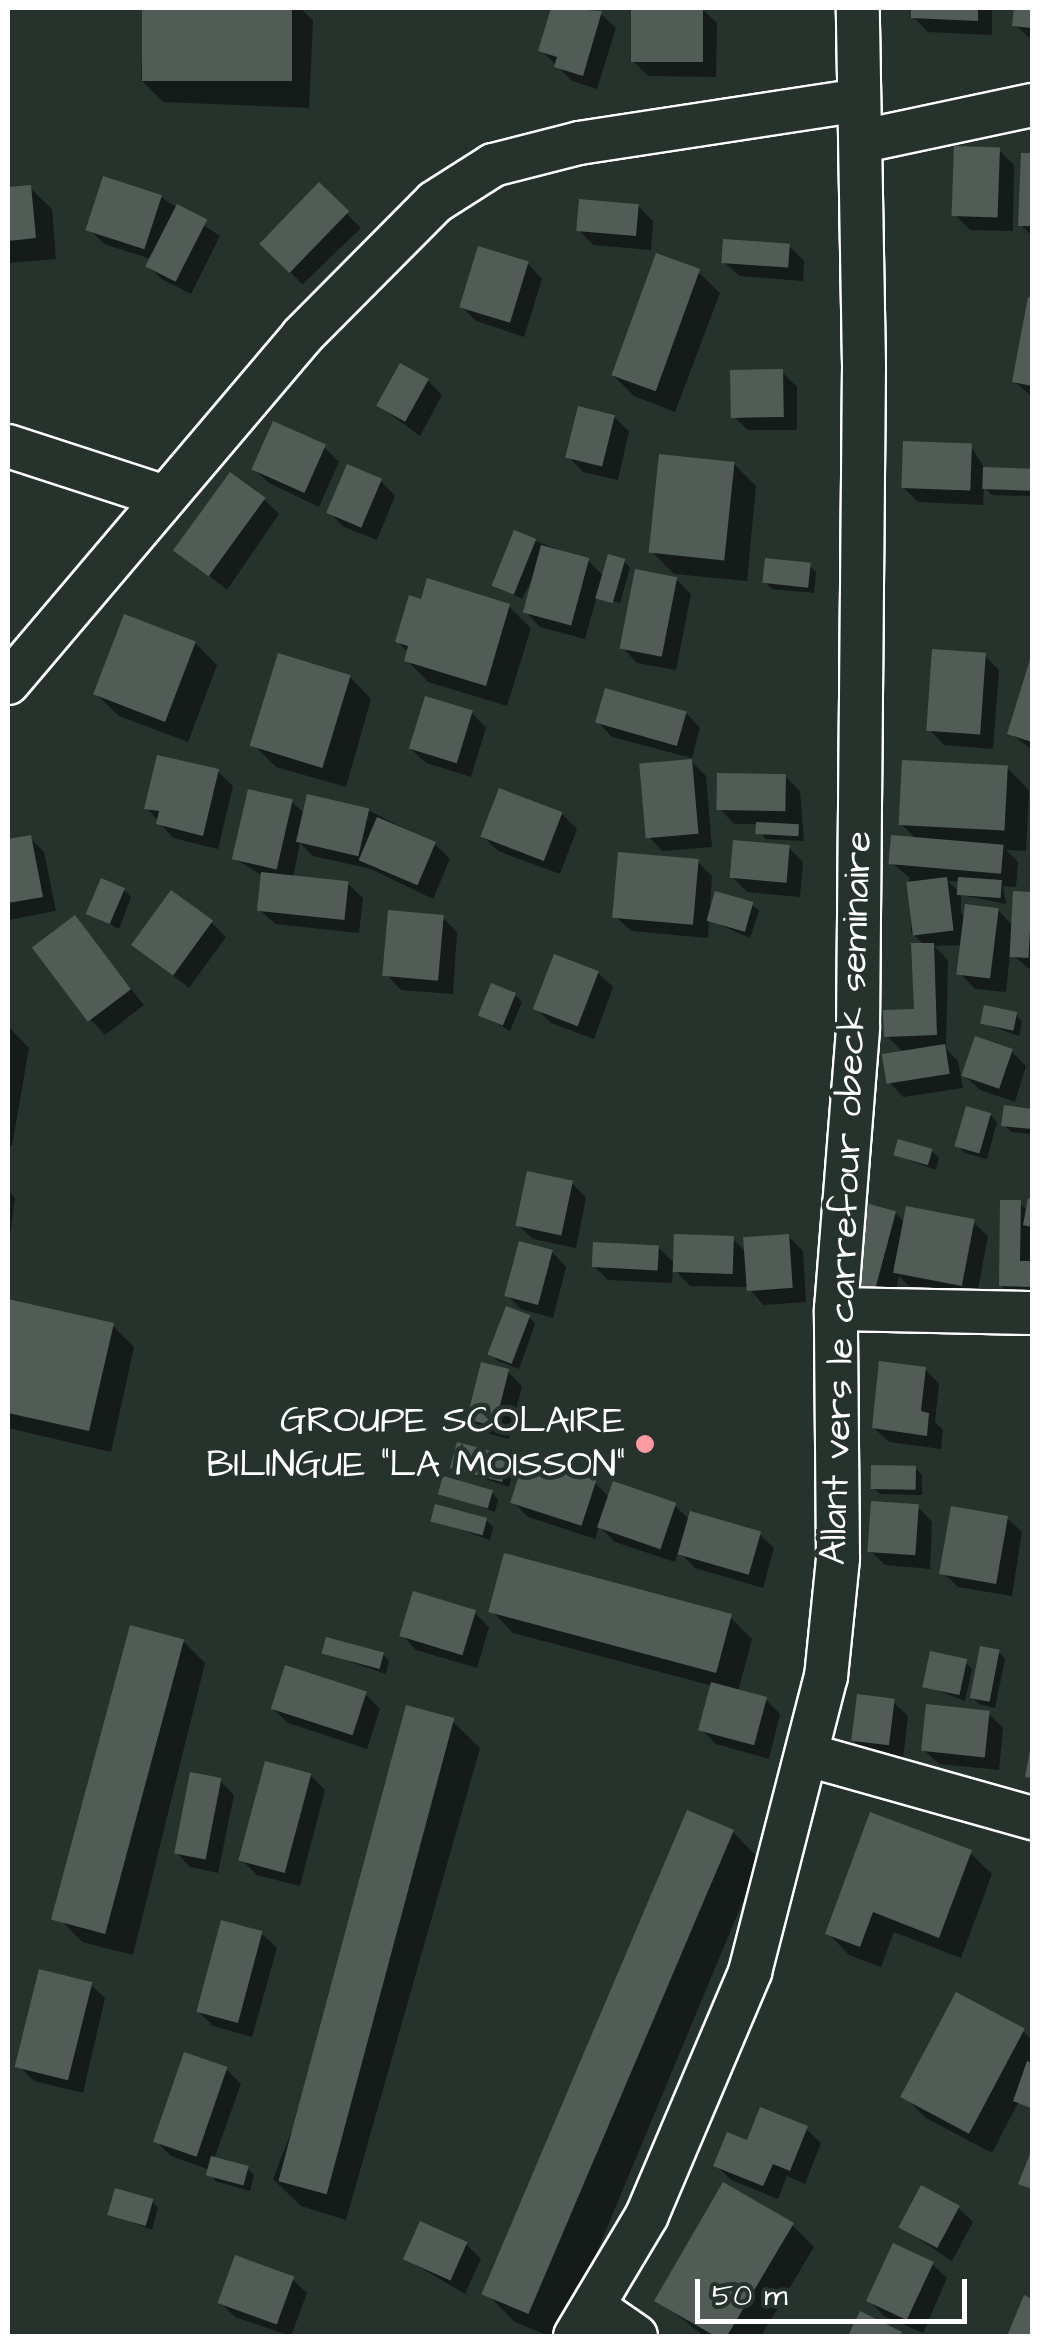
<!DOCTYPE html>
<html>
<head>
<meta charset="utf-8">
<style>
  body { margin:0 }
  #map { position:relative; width:1040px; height:2344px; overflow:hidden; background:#26332d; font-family:"Architects Daughter",sans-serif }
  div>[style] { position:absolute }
  .shadow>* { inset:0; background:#0007; transform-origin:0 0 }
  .building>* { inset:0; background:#515c57; transform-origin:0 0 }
  .roads { filter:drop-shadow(2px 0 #fff) drop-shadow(-2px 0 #fff) drop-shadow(0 2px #fff) drop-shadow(0 -2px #fff) }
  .minor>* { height:42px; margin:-21px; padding:0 21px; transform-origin:21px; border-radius:21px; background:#26332d }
  .dots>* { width:28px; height:28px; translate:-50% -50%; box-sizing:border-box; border:5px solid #26332d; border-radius:50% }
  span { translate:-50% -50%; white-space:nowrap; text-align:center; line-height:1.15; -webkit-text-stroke:9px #26332d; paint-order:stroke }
  .street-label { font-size:38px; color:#fff }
  .poi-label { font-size:38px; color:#fff }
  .right { translate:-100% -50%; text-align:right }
  .frame { position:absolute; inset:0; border:10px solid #fff; pointer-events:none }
  .scale { position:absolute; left:695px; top:2279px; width:272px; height:45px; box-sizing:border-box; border:5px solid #fff; border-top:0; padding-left:12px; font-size:30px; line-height:35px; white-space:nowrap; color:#fff; -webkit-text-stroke:8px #26332d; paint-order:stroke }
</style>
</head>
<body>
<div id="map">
  <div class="shadow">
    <i style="clip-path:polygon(144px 8px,300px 8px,313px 20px,309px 108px,163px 102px,141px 80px)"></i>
    <i style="clip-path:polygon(554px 8px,601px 14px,616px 28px,597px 89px,572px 81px,541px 50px)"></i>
    <i style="clip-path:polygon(634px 8px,702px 9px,717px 23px,716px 77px,648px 76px,633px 61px)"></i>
    <i style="clip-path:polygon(914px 8px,992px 8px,992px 35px,928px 32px,913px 17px)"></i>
    <i style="clip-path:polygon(1016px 8px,1032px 8px,1032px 40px,1015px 25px)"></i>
    <i style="clip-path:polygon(999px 150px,1014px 165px,1013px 231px,970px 230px,955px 215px)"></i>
    <i style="clip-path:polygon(1023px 155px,1032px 155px,1032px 236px,1021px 225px)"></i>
    <i style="left:319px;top:185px;width:60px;height:81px;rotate:46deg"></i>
    <i style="clip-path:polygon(30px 188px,52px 209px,56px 259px,8px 263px,8px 189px)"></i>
    <i style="clip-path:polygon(161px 197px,220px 236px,191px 294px,163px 280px,148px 266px,151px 259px,104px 244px,89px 229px)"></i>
    <i style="clip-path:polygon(638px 206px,653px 221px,651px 250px,593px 245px,579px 230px)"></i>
    <i style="clip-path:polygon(789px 246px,804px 261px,803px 281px,739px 276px,724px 262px)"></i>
    <i style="clip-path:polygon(528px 264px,542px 279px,524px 337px,476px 321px,461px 306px)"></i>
    <i style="clip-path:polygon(698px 272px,720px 293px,675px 412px,634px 396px,612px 374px)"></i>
    <i style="clip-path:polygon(1030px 300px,1032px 301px,1032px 397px,1014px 381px)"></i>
    <i style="clip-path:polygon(782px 372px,797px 387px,797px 430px,748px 430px,733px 416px)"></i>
    <i style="clip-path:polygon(428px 381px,442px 395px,420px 436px,379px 406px)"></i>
    <i style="clip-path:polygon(614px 417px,629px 431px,618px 480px,583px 472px,569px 457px)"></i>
    <i style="clip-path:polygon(971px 446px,985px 469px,1032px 471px,1032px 496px,992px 495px,984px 487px,983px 505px,918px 502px,903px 487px)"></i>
    <i style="clip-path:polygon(324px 447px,339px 462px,319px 507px,269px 483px,254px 469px)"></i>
    <i style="clip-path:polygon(734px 464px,756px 486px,747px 581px,674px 574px,652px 552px)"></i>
    <i style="clip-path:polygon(381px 481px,395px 496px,377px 540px,344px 527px,329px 512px)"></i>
    <i style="clip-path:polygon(265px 500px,279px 514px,227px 590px,178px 551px)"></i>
    <i style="clip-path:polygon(535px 541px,588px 560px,604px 577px,624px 561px,630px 568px,620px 603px,597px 596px,585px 639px,540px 627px,526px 612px,537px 569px,522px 599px,496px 585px)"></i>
    <i style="clip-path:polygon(810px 566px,816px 572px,814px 593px,772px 589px,765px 582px)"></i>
    <i style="clip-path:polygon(676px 579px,691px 594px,676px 670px,637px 663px,623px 648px)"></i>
    <i style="clip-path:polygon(423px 602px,509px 607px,531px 628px,507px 706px,428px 682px,407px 660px,409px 653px,397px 641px)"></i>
    <i style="clip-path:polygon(195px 643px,217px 665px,188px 742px,119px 716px,97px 695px)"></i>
    <i style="clip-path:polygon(984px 655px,999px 670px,993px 749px,944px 745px,930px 730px)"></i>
    <i style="clip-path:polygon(1031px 662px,1032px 663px,1032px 750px,1010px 733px)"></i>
    <i style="clip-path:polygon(350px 677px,371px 699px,346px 787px,276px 767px,254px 745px)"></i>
    <i style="clip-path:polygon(472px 713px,486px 728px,471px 777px,426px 763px,411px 749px)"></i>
    <i style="clip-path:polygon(686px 713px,700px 728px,692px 758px,612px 737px,598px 722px)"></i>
    <i style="clip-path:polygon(691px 761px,706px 776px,712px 847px,662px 851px,648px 836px)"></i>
    <i style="clip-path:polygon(evenodd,1007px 768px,1029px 790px,1026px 851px,1006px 850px,1018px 862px,1016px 887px,1003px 886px,1006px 904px,961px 895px,961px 913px,966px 918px,998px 910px,1014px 927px,1016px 893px,1032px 894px,1032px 971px,1010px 953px,1006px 992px,975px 989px,961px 974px,964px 945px,934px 946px,948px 960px,946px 1049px,958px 1061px,963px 1088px,903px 1097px,889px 1082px,903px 1052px,887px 1036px,916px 1011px,924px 945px,911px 932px,909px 877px,892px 863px,917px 840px,901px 824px,1007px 768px,948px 881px,961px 882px,960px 893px,948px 881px)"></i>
    <i style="clip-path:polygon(218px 772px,233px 786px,218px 849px,173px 838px,147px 808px)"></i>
    <i style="clip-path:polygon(785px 776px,800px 791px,804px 841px,765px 839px,758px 824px,734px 824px,720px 809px)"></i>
    <i style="clip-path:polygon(291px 801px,305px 814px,368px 810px,435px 844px,450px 859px,433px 899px,371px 869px,313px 856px,300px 843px,293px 878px,348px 884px,363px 898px,359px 933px,275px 924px,260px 910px,263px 876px,235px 859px)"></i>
    <i style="clip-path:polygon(562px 814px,577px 829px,560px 874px,498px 851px,483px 836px)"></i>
    <i style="clip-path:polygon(30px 838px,44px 852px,56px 911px,8px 920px,8px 842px)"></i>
    <i style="clip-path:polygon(789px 848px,803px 862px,800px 897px,747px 892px,732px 877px)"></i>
    <i style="clip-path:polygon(697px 861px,712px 876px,710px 908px,752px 905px,759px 911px,750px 938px,709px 920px,708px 938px,631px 931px,616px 917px)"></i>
    <i style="clip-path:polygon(124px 890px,131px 897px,119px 929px,91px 914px)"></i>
    <i style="clip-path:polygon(442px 917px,457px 932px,453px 994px,401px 990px,387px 975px)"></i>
    <i style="clip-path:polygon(75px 919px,144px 1005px,105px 1035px,91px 1020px)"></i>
    <i style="clip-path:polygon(211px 922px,226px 937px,189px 988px,135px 945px)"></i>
    <i style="clip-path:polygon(598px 973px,613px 987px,594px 1039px,551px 1023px,536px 1008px)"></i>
    <i style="clip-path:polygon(515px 995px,522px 1002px,510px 1031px,481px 1014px)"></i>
    <i style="clip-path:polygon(1015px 1014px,1022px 1021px,1019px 1036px,983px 1023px)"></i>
    <i style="clip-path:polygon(8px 1026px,29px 1048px,12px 1146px,8px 1145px)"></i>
    <i style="clip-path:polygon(1011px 1051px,1026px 1066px,1015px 1102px,980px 1090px,965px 1076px)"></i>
    <i style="clip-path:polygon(1006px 1108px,1032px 1111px,1032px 1134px,1011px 1132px,1004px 1125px)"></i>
    <i style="clip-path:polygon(990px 1115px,997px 1122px,987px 1159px,965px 1153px,958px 1146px)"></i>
    <i style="clip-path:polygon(932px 1151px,939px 1158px,936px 1170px,896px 1155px)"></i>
    <i style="clip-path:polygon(572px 1183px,586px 1198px,576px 1248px,533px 1239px,518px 1225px)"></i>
    <i style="clip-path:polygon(8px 1190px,15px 1198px,8px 1252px)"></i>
    <i style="clip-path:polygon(1030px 1201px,1032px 1300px,1016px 1300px,1001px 1285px,1020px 1203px,1028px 1211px)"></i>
    <i style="clip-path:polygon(895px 1213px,905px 1223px,973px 1222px,988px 1236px,976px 1300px,910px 1287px,899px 1276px,891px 1310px,868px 1304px)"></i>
    <i style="clip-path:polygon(788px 1236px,803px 1251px,806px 1302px,763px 1305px,748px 1287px,690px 1286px,673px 1268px,672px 1283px,608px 1280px,594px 1266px,658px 1247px,676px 1265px,733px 1239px,746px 1252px)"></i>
    <i style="clip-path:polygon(552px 1252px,566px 1267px,553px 1318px,521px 1309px,507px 1295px)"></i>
    <i style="clip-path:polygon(8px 1302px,112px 1325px,134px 1347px,111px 1452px,8px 1428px)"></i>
    <i style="clip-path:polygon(529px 1317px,535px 1324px,519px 1369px,498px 1361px,491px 1354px)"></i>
    <i style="clip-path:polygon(925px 1369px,939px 1384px,935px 1422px,943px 1430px,941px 1449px,889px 1442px,874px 1428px)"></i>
    <i style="clip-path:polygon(508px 1372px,522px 1386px,509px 1439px,483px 1432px,469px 1418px)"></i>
    <i style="clip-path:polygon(508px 1458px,515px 1465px,509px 1487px,453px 1468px)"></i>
    <i style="clip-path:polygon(915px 1468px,922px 1475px,922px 1495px,880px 1494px,873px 1488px)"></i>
    <i style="clip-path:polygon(594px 1482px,610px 1498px,674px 1505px,690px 1520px,759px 1534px,774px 1548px,763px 1588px,695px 1568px,678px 1551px,675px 1562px,615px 1542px,599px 1526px,595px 1539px,528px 1517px,513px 1502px)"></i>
    <i style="clip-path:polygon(441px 1493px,492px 1493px,498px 1499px,495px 1512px)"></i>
    <i style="clip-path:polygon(918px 1507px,932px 1522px,930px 1569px,885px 1565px,870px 1551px)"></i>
    <i style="clip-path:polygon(1007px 1518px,1022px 1532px,1012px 1596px,958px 1587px,943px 1573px)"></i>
    <i style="clip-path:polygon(433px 1520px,486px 1520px,493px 1527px,490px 1540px)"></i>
    <i style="clip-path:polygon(492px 1611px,730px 1617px,752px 1639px,738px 1692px,766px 1700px,780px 1714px,769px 1759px,716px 1744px,701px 1729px,713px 1686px,513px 1633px)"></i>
    <i style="clip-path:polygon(474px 1612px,489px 1627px,477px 1668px,416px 1650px,402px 1635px)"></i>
    <i style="clip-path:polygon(183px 1641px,205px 1663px,133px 1955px,82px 1942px,61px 1920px)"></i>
    <i style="clip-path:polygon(999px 1652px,1005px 1659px,995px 1708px,979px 1704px,972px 1697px)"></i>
    <i style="clip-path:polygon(325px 1653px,383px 1654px,389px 1661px,386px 1674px)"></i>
    <i style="clip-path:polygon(965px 1662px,972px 1669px,965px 1701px,926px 1686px)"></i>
    <i style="clip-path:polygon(365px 1694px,380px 1709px,367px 1749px,288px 1723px,273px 1709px)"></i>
    <i style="clip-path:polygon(893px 1702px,908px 1716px,903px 1759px,868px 1755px,853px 1740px)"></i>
    <i style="clip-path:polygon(988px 1713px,1003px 1728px,999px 1770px,939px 1764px,924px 1750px)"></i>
    <i style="clip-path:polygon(452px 1721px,480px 1748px,346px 2220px,301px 2206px,273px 2179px)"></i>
    <i style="clip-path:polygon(310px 1775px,325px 1790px,300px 1886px,257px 1875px,242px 1860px)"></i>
    <i style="clip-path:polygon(220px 1781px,234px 1795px,218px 1873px,190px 1867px,176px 1852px)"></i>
    <i style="clip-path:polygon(733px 1832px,760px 1860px,562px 2336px,549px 2336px,515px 2322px,487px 2294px)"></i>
    <i style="clip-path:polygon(970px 1853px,992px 1874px,961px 1958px,894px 1932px,881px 1967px,849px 1955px,828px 1933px)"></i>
    <i style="clip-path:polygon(262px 1934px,277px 1948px,252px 2037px,213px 2026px,199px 2012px)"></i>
    <i style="clip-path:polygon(90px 1984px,105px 1998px,83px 2093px,34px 2081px,19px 2066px)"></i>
    <i style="clip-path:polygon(1023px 2031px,1032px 2040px,1032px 2106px,1018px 2103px,992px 2153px,926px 2118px,904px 2096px)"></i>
    <i style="clip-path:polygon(226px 2069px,241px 2084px,214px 2159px,248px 2169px,254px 2175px,250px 2191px,215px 2181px,210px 2170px,171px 2156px,156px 2141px)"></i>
    <i style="clip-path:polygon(806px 2129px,821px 2143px,805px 2184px,787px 2176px,778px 2199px,731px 2180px,716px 2165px,748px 2143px)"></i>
    <i style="clip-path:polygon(152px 2201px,158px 2208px,152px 2230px,111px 2214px)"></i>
    <i style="clip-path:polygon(958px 2208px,973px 2222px,952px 2261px,901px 2227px)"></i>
    <i style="clip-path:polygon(792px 2225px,814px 2247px,761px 2336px,704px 2336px,658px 2300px)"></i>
    <i style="clip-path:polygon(466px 2244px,481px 2259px,465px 2294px,406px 2259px)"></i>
    <i style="clip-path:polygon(932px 2264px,947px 2278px,923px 2333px,884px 2316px,870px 2301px)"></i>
    <i style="clip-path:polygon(292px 2279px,307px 2293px,291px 2336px,235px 2317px,220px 2302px)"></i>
  </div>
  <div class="building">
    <i style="left:142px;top:8px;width:150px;height:73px"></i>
    <i style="clip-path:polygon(551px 8px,602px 11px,583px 76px,554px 67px,557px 57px,538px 51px)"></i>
    <i style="left:631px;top:8px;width:72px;height:54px"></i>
    <i style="clip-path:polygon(911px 8px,978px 8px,978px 21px,911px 18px)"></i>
    <i style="clip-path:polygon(1014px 8px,1032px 8px,1032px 28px,1012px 26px)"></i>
    <i style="left:954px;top:146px;width:46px;height:70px;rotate:2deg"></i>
    <i style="clip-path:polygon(1021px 153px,1032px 153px,1032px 226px,1018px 226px)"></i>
    <i style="left:103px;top:176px;width:62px;height:57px;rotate:18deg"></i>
    <i style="left:319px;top:182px;width:42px;height:86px;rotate:44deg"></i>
    <i style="clip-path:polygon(31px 185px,36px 238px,8px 241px,8px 187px)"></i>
    <i style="left:579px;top:199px;width:60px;height:32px;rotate:5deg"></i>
    <i style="left:177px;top:204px;width:34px;height:70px;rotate:27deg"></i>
    <i style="left:723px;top:239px;width:67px;height:24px;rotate:4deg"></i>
    <i style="left:478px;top:246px;width:53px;height:64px;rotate:17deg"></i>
    <i style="left:656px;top:253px;width:47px;height:130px;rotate:20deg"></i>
    <i style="clip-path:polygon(1028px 297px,1032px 298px,1032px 386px,1012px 382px)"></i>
    <i style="left:400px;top:363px;width:33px;height:49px;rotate:29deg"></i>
    <i style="left:783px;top:369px;width:48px;height:53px;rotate:89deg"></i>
    <i style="left:578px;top:406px;width:38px;height:53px;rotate:14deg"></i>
    <i style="left:273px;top:421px;width:58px;height:53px;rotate:24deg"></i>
    <i style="left:903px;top:441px;width:69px;height:47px;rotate:2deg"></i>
    <i style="left:659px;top:454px;width:76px;height:99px;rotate:6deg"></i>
    <i style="left:347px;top:464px;width:38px;height:53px;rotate:23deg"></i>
    <i style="left:983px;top:467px;width:49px;height:22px;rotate:2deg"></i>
    <i style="left:230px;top:472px;width:44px;height:97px;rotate:36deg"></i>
    <i style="left:514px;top:530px;width:24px;height:60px;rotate:22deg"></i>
    <i style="left:541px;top:545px;width:50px;height:70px;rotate:15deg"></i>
    <i style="left:608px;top:554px;width:18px;height:46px;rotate:16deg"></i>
    <i style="left:765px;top:558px;width:46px;height:25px;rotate:6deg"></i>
    <i style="left:635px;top:569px;width:43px;height:81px;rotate:11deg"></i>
    <i style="clip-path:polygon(427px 578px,510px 604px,486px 686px,404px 661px,408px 646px,395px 642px,409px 595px,421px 599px)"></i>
    <i style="left:124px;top:614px;width:77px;height:86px;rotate:21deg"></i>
    <i style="left:932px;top:649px;width:54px;height:82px;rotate:4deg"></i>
    <i style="left:278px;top:653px;width:76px;height:97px;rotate:17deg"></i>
    <i style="clip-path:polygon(1032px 653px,1032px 742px,1007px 734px)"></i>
    <i style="left:605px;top:688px;width:85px;height:36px;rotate:16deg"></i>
    <i style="left:425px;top:696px;width:50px;height:55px;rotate:17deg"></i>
    <i style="clip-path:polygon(157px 755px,219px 769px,203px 836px,156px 824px,159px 811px,144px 809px)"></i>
    <i style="left:692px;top:759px;width:75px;height:53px;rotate:85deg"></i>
    <i style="left:902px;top:760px;width:106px;height:65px;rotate:3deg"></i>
    <i style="left:717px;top:773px;width:69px;height:37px;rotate:1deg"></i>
    <i style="left:499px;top:788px;width:68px;height:52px;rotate:21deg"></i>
    <i style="left:248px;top:789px;width:46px;height:72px;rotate:13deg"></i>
    <i style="left:307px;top:794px;width:64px;height:49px;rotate:13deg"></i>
    <i style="left:377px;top:817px;width:64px;height:47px;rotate:23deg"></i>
    <i style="left:756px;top:822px;width:43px;height:12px;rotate:3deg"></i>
    <i style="clip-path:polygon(31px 835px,43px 897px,8px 903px,8px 839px)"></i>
    <i style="left:891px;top:835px;width:113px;height:29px;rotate:5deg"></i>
    <i style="left:733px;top:840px;width:57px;height:38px;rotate:5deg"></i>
    <i style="left:618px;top:852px;width:81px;height:66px;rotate:5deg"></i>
    <i style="left:261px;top:872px;width:88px;height:39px;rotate:6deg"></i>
    <i style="left:947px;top:877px;width:54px;height:41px;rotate:83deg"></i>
    <i style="left:958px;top:877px;width:44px;height:18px;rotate:4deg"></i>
    <i style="left:101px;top:878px;width:26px;height:39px;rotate:23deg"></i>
    <i style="left:171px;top:890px;width:52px;height:68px;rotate:36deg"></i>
    <i style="left:715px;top:891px;width:40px;height:31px;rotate:16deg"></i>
    <i style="left:1013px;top:891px;width:19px;height:66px;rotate:3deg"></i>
    <i style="left:965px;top:904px;width:34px;height:71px;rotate:7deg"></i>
    <i style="left:388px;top:910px;width:56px;height:66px;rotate:5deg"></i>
    <i style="left:75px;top:915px;width:93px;height:54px;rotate:53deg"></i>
    <i style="clip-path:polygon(911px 943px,934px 943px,937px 1035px,884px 1037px,883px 1010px,914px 1009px)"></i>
    <i style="left:554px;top:954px;width:48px;height:59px;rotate:21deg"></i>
    <i style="left:491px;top:983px;width:27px;height:35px;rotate:22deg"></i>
    <i style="left:984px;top:1005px;width:34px;height:19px;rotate:12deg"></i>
    <i style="left:975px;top:1036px;width:40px;height:42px;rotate:19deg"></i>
    <i style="left:945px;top:1044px;width:30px;height:64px;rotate:81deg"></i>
    <i style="clip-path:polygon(1004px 1105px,1032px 1109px,1032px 1129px,1001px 1126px)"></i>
    <i style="left:966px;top:1106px;width:26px;height:42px;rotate:16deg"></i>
    <i style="left:898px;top:1139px;width:36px;height:17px;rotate:16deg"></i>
    <i style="left:527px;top:1171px;width:47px;height:56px;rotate:12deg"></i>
    <i style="clip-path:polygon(1028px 1198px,1032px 1199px,1032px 1227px,1023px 1225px)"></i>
    <i style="clip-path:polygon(1000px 1200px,1021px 1200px,1020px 1261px,1032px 1261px,1032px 1287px,999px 1286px)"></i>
    <i style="left:869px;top:1204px;width:28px;height:89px;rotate:15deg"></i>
    <i style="left:906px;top:1206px;width:70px;height:68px;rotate:11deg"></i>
    <i style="left:674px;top:1234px;width:60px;height:38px;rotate:2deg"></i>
    <i style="left:789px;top:1234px;width:54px;height:46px;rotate:86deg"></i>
    <i style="left:519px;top:1241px;width:35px;height:57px;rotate:15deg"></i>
    <i style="left:593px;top:1242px;width:66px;height:25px;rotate:3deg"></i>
    <i style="clip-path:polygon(8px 1299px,114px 1323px,89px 1431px,8px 1413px)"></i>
    <i style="left:506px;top:1306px;width:26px;height:52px;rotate:21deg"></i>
    <i style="clip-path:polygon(879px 1361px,926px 1367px,921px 1411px,929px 1413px,927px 1436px,872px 1428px)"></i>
    <i style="left:481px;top:1362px;width:29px;height:59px;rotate:14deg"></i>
    <i style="left:457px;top:1442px;width:54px;height:27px;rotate:15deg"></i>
    <i style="left:525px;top:1457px;width:75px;height:48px;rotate:18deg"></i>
    <i style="left:871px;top:1465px;width:45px;height:24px;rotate:1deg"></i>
    <i style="left:443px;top:1476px;width:52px;height:19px;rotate:16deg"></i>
    <i style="left:613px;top:1481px;width:67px;height:49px;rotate:19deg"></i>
    <i style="left:871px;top:1501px;width:48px;height:51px;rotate:4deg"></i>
    <i style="left:435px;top:1504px;width:54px;height:18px;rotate:15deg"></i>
    <i style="left:951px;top:1506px;width:58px;height:69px;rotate:10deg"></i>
    <i style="left:690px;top:1511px;width:74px;height:45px;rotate:16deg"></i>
    <i style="left:504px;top:1553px;width:236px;height:61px;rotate:15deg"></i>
    <i style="left:413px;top:1591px;width:66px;height:47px;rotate:17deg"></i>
    <i style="left:130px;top:1625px;width:56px;height:305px;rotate:15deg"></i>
    <i style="left:326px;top:1637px;width:60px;height:17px;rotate:15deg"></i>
    <i style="left:980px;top:1646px;width:20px;height:53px;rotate:11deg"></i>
    <i style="left:930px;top:1651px;width:38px;height:37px;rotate:12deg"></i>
    <i style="left:285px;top:1665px;width:86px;height:46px;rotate:18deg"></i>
    <i style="left:711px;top:1682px;width:58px;height:50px;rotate:15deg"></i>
    <i style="left:857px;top:1694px;width:38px;height:47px;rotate:7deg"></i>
    <i style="left:926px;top:1704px;width:64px;height:47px;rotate:6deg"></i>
    <i style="left:406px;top:1705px;width:50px;height:493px;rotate:15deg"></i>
    <i style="clip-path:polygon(1032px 1739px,1032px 1778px,1025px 1777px)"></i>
    <i style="left:265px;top:1761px;width:48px;height:103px;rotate:15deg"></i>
    <i style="left:190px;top:1772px;width:32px;height:83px;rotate:11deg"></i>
    <i style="left:687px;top:1810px;width:51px;height:526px;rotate:23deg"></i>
    <i style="clip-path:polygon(870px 1812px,972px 1850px,939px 1938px,873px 1912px,860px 1947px,825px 1934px)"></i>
    <i style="left:221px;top:1920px;width:43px;height:95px;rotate:15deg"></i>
    <i style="left:39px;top:1969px;width:55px;height:101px;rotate:14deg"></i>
    <i style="left:956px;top:1992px;width:78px;height:119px;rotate:28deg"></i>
    <i style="left:184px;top:2052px;width:46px;height:95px;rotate:19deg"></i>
    <i style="clip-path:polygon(1027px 2061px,1032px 2063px,1031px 2108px,1013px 2101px)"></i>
    <i style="clip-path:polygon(760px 2107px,808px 2126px,790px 2171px,773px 2164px,763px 2186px,713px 2166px,727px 2132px,747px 2140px)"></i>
    <i style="clip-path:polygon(1032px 2149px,1032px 2189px,1018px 2184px)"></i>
    <i style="left:211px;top:2156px;width:39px;height:20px;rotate:15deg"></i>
    <i style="clip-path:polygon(723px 2182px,794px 2223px,727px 2336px,715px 2336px,654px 2301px)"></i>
    <i style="left:921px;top:2185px;width:44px;height:48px;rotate:28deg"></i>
    <i style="left:115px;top:2188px;width:40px;height:28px;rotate:16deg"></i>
    <i style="left:420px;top:2221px;width:52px;height:42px;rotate:24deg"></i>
    <i style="left:893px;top:2243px;width:45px;height:64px;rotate:25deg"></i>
    <i style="left:235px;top:2255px;width:63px;height:51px;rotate:20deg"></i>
    <i style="clip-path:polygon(1024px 2295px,1032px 2299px,1032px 2336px,1007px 2336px)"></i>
    <i style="clip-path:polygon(860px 2311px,902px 2332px,900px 2336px,848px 2336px)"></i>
  </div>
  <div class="roads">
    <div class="minor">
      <i style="left:863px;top:141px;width:173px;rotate:-12deg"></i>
      <i style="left:8px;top:446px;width:165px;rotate:18deg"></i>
      <i style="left:8px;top:683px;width:455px;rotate:-49.7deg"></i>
      <i style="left:302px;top:336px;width:189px;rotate:-45.2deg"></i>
      <i style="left:435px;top:202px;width:69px;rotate:-32.5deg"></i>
      <i style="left:493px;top:165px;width:89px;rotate:-14.3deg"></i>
      <i style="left:579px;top:143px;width:283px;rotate:-8.7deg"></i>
      <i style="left:836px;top:1309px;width:196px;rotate:1.2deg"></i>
      <i style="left:808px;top:1755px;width:233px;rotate:15.7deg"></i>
      <i style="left:594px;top:2307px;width:51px;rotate:34.6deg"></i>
      <i style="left:575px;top:2336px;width:141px;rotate:-59.2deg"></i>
      <i style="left:647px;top:2215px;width:264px;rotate:-67deg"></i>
      <i style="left:750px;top:1972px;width:305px;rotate:-75.6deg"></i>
      <i style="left:826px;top:1677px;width:120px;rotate:-84.2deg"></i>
      <i style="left:838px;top:1558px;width:249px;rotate:-90.5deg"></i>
      <i style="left:836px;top:1309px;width:283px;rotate:-85.5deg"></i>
      <i style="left:858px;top:1027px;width:661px;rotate:-89.48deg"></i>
      <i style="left:864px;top:366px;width:358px;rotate:-91deg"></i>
    </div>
  </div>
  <div class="dots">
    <i style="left:645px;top:1444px;background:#ff9aa2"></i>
  </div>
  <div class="street-label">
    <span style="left:847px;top:1198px;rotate:-88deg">Allant vers le carrefour obeck seminaire</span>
  </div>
  <div class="poi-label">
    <span class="right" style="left:625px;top:1444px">GROUPE SCOLAIRE<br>BILINGUE "LA MOISSON"</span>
  </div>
  <div class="frame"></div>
  <div class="scale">50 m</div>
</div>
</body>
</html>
